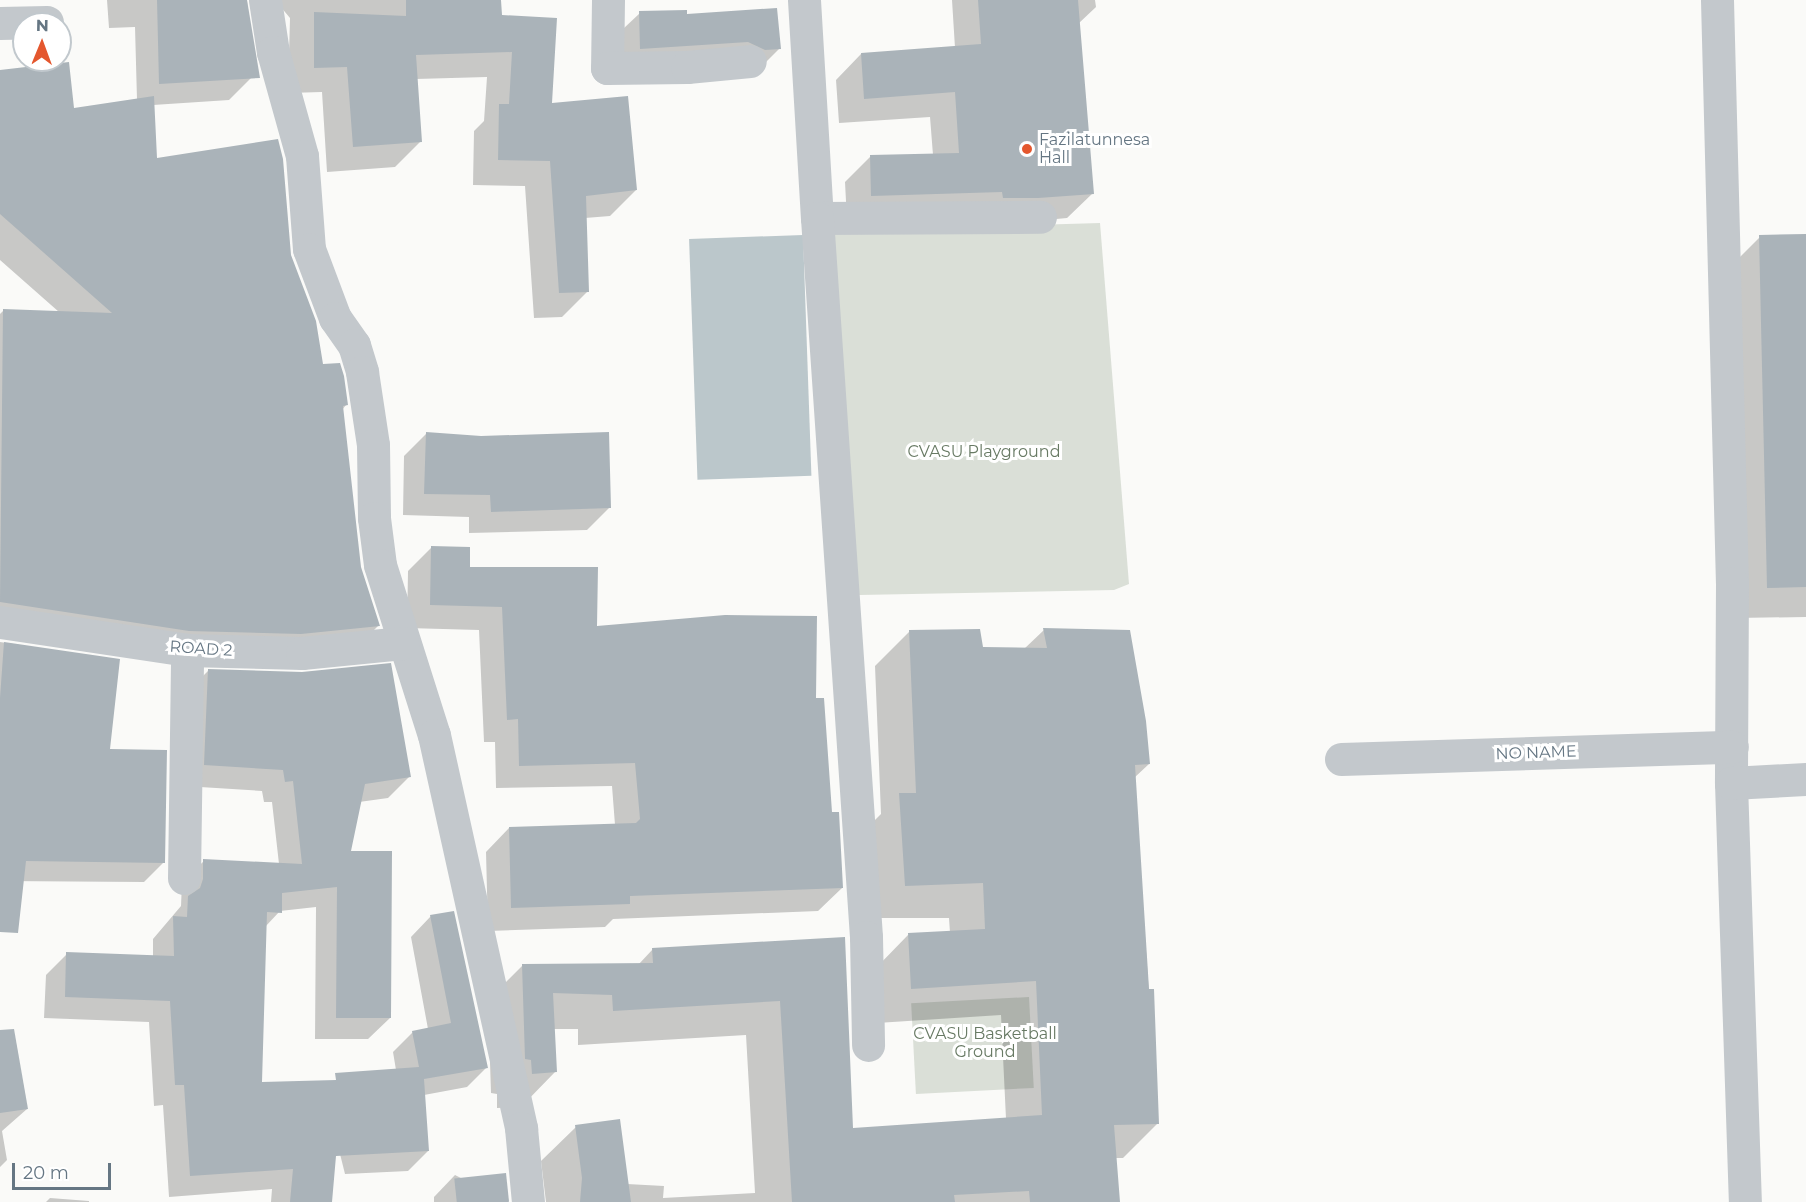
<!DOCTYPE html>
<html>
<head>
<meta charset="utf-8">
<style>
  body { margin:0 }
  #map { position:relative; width:1806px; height:1202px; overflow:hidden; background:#fafaf8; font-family:Montserrat,sans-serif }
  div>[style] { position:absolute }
  .green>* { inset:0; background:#dadfd7; transform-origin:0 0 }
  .water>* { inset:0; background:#bbc7cb; transform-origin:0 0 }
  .shadow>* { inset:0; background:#0003 }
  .building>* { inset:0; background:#aab3b9; transform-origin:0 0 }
  .minor>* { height:33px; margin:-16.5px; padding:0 16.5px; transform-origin:16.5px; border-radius:16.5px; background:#c3c8cc }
  .dots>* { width:16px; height:16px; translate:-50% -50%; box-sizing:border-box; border:3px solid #fff; border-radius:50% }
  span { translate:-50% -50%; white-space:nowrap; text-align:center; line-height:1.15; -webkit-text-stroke:6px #fff; paint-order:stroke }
  .poi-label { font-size:16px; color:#657683 }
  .left { translate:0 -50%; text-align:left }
  .park-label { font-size:16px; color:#687a64 }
  .street-label { font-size:16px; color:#657683 }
  .north { position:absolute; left:12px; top:12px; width:60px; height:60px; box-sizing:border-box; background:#fff; border:2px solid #c1c8cd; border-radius:50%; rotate:1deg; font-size:16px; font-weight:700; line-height:24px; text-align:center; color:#657683 }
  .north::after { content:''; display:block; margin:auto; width:21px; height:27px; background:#e4572e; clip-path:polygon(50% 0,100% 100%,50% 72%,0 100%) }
  .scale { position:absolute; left:12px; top:1163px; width:99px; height:27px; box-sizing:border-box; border:3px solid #657683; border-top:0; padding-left:8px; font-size:18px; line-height:21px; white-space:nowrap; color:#657683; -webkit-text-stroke:4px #fff; paint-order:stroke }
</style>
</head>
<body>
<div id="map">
  <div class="green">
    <i style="clip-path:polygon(1100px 223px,1129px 584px,1114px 590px,859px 595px,832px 231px)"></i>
    <i style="left:1029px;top:997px;width:91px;height:118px;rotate:87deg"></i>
  </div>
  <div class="water">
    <i style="left:803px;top:235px;width:241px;height:114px;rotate:88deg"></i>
  </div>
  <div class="shadow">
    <i style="clip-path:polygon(107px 0,247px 0,251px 78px,229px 100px,153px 105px,156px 160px,290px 256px,322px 365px,346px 405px,342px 410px,360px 568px,378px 626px,353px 651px,0 631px,0 314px,4px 310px,59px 312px,0 260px,0 71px,73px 110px,137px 100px,135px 27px,109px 28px)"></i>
    <i style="clip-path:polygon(275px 0,499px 0,501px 16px,551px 105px,636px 190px,610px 216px,585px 218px,588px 291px,562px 317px,534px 318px,525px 186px,473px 185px,474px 131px,484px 121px,487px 77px,416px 79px,421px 141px,395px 167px,327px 172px,322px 92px,288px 93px,290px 18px)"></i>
    <i style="clip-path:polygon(952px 0,1095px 0,1096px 7px,1078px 24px,1093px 193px,1067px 218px,1012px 223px,847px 221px,845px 182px,870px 157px,933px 155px,930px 117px,839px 123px,836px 80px,861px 54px,955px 48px)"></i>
    <i style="clip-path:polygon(640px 13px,686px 16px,779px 49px,763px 65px,624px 64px,623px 29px)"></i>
    <i style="clip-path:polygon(1806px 236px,1806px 617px,1736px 618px,1729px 268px,1760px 237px)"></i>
    <i style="clip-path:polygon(426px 434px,609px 508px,587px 530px,469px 533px,469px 517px,403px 515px,404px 456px)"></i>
    <i style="clip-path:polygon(431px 548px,596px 628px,815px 700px,842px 888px,818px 911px,613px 919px,605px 927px,488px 931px,486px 852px,509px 828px,615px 825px,612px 786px,496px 788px,495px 742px,484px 742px,479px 630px,407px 628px,408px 571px)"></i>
    <i style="clip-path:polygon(1044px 630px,1149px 764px,1134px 778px,1158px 1123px,1123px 1158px,1115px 1158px,1118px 1202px,546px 1202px,541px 1161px,576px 1127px,627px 1184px,664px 1186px,663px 1198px,755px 1193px,746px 1035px,578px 1045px,578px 1029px,553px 1029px,555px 1072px,521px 1107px,497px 1108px,497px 1094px,491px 1093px,488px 1000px,523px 965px,638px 965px,653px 949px,843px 938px,852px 1129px,1006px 1119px,1001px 1015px,877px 1023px,874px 970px,908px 935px,950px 933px,949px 918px,870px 918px,865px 830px,881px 814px,875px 666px,910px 631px,982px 649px,1024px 649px)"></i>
    <i style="clip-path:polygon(0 642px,118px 660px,108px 751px,164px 862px,144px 882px,0 881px)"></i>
    <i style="clip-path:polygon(208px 671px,410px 776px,388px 798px,359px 802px,349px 853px,390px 1018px,368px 1039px,315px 1039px,316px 907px,280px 911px,265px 927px,260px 1084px,338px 1081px,396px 1070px,393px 1052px,413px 1032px,428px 1029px,411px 937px,431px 916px,487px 1067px,467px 1087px,424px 1095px,428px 1151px,408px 1171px,345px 1174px,336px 1138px,330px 1202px,271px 1202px,272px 1189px,169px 1197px,163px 1105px,154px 1106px,149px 1022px,44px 1018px,46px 975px,67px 954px,153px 956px,153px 939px,181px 906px,182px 882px,204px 861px,279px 864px,272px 802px,264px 802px,262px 791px,184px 786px,187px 692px)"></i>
    <i style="clip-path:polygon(0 1071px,27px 1109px,2px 1131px,7px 1160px,0 1167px)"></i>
    <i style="clip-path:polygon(455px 1175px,508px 1202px,434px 1202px,434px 1197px)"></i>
    <i style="clip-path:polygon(50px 1198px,89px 1201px,89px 1202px,46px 1202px)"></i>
  </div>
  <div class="building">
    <i style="clip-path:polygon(157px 0,247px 0,260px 78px,159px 84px)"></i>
    <i style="clip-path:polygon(406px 0,501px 0,502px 15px,557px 18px,552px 103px,628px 96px,637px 190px,586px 196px,589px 292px,559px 293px,550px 161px,498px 160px,499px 104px,509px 104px,512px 52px,416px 55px,422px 142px,353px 147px,347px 67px,314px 68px,314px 12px,406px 16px)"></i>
    <i style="clip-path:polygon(978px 0,1078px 0,1094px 194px,1038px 198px,1003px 198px,1002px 192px,871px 196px,870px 155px,959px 153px,955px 92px,864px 99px,861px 53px,981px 44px)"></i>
    <i style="clip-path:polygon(777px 8px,781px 49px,765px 50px,748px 42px,640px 49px,639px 11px,687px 10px,687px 14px)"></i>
    <i style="clip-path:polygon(69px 62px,74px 108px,154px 96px,157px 158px,278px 139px,283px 159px,291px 255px,316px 321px,323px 364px,340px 363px,344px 376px,348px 405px,343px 406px,361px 567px,380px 626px,301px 634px,189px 631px,0 602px,3px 309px,112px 313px,0 214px,0 70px)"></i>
    <i style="clip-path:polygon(1806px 234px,1806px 587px,1767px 588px,1759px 235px)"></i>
    <i style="clip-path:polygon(426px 432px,481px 436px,609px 432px,611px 508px,491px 512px,490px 495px,424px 494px)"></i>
    <i style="clip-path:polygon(431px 546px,470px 547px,470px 567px,598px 567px,597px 626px,725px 615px,817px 616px,816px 698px,824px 698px,832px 812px,839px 812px,843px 888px,630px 896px,630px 904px,511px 908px,509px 827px,636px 823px,640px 819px,635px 763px,519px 766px,518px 719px,507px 720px,502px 607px,430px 605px)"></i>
    <i style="clip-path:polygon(1043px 628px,1130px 630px,1146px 721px,1150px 764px,1135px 765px,1149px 989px,1154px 989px,1159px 1124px,1114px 1125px,1120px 1202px,1030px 1202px,1029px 1191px,954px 1195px,955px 1202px,792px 1202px,780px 1001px,613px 1011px,612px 995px,553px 993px,557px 1072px,532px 1074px,531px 1060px,525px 1059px,522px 964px,653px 963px,652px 948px,845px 937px,853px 1128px,1042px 1115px,1036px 981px,911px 989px,908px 933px,985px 929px,983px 883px,905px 886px,899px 793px,916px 793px,909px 630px,980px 629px,983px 647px,1047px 648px)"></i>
    <i style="clip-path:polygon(4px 642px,120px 659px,110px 749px,167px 750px,165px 863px,26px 861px,18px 933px,0 932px,0 698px)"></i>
    <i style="clip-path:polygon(391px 663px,411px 777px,365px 784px,351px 851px,392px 851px,391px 1018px,336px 1018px,337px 887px,282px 893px,282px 913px,267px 912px,262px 1082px,336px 1080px,335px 1073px,419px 1067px,412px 1031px,451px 1023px,430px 915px,454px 911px,488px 1068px,424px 1079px,429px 1151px,336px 1156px,332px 1202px,290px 1202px,293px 1169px,190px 1176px,184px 1085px,175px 1085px,170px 1001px,65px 997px,66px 952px,174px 956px,173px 916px,187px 917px,188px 896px,200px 888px,203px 879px,203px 859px,302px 864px,293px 781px,285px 782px,283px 770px,204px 765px,208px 669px,302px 672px)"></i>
    <i style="clip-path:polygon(14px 1029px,28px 1109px,0 1113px,0 1030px)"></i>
    <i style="clip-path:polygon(620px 1119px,631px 1202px,580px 1202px,582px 1178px,575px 1125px)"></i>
    <i style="left:506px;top:1173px;width:29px;height:52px;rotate:84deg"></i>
  </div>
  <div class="minor">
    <i style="left:265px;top:0;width:53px;rotate:81.3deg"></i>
    <i style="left:273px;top:52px;width:108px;rotate:74.4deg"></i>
    <i style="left:302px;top:156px;width:93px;rotate:85.7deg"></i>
    <i style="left:309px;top:249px;width:74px;rotate:69.4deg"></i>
    <i style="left:335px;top:318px;width:33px;rotate:55deg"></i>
    <i style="left:354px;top:345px;width:28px;rotate:73deg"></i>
    <i style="left:362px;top:372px;width:74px;rotate:81.4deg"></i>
    <i style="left:373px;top:445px;width:73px;rotate:89.2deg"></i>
    <i style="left:374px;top:518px;width:47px;rotate:82.7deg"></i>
    <i style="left:380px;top:565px;width:178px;rotate:72.4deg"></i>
    <i style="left:434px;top:735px;width:403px;rotate:77.5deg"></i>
    <i style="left:521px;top:1128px;width:74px;rotate:84.6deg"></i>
    <i style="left:608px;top:0;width:68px;rotate:90.8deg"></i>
    <i style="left:607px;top:68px;width:80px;rotate:-0.7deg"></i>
    <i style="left:687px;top:67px;width:63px;rotate:-5.4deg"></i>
    <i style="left:804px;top:0;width:218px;rotate:86.6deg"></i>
    <i style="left:817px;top:218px;width:223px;rotate:-0.3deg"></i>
    <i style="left:1717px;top:0;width:583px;rotate:88.53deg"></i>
    <i style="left:1732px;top:583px;width:200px;rotate:90.3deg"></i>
    <i style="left:1731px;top:783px;width:419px;rotate:88.1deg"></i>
    <i style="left:0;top:23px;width:47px;rotate:-1.2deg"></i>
    <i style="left:817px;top:218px;width:721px;rotate:86.1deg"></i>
    <i style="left:866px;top:937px;width:108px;rotate:88.9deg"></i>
    <i style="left:0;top:622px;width:189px;rotate:8.5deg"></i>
    <i style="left:187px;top:650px;width:115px;rotate:1.5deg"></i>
    <i style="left:302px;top:653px;width:101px;rotate:-5.7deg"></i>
    <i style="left:1341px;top:759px;width:391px;rotate:-1.8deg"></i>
    <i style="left:1731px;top:783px;width:75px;rotate:-3.1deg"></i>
    <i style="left:184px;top:878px;width:228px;rotate:-89.2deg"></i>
  </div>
  <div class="dots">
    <i style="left:1027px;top:149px;background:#e4572e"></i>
  </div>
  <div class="poi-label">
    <span class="left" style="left:1039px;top:149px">Fazilatunnesa<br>Hall</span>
  </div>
  <div class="park-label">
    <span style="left:984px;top:452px">CVASU Playground</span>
    <span style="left:985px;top:1043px">CVASU Basketball<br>Ground</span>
  </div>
  <div class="street-label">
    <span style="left:201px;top:649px;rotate:4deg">ROAD 2</span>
    <span style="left:1536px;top:753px;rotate:-2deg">NO NAME</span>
  </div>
  <div class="north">N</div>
  <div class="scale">20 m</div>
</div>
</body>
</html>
